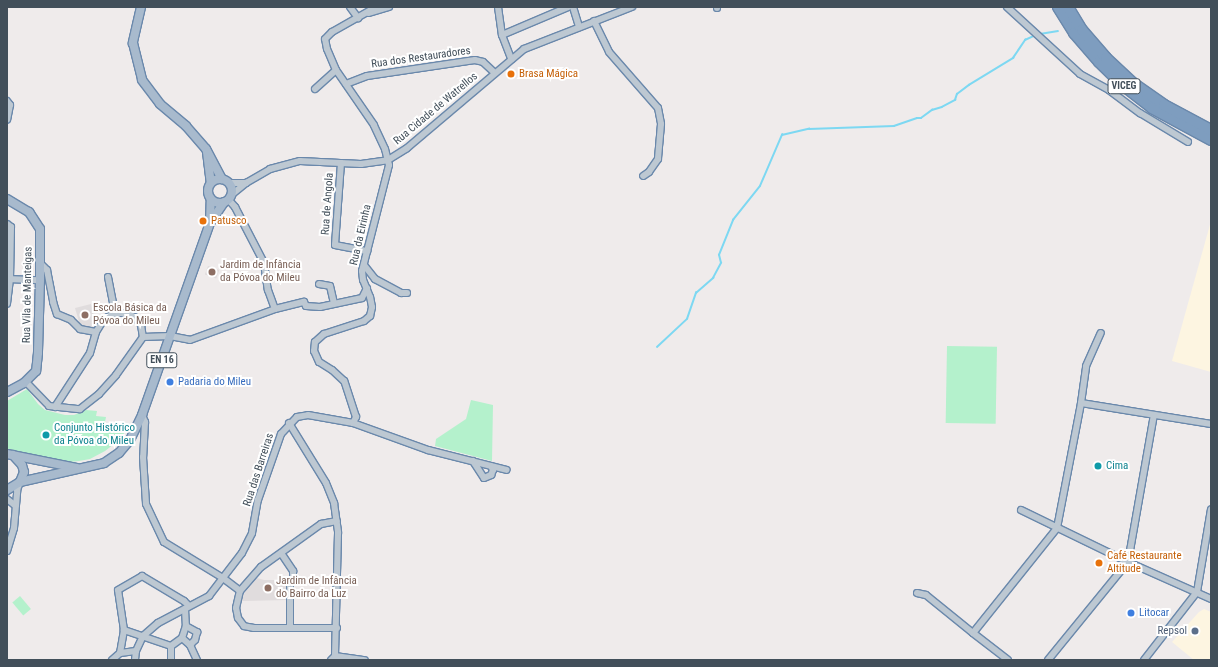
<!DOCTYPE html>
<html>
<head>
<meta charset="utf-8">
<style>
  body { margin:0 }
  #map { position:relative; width:1218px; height:667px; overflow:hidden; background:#efebeb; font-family:"Roboto Condensed",sans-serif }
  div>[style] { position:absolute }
  .commercial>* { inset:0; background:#fdf5e1 }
  .education>* { inset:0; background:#e0dcdd; transform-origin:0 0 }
  .green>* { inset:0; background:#b4f1cc; transform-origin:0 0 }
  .stream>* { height:1.5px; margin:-0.75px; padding:0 0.75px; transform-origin:0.75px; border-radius:0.75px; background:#7dd8f2 }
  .roads { filter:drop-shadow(1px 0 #6a88ab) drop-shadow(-1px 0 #6a88ab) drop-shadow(0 1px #6a88ab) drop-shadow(0 -1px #6a88ab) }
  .minor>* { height:6px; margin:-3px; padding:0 3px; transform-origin:3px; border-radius:3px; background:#bdc8d2 }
  .major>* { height:8px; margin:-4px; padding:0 4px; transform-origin:4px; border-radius:4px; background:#a8bacd }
  .major>.ring { margin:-4px; padding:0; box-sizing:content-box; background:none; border:8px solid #a8bacd; border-radius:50% }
  .highway>* { height:10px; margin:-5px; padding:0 5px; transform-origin:5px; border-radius:5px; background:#7e9dbf }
  .dots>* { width:11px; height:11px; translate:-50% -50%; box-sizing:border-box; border:2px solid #fff; border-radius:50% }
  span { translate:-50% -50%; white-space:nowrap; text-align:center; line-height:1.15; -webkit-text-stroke:4px #fff; paint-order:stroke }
  .shield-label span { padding:1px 3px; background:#fff; border:1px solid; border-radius:3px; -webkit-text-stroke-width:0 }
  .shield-label { font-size:10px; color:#424f5a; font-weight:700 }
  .street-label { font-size:11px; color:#424f5a }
  .food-label { font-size:11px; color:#c56008 }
  .left { translate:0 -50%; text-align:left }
  .education-label { font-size:11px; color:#785e54 }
  .shop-label { font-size:11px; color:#366cbe }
  .culture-label { font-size:11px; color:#0d838f }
  .service-label { font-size:11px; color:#4e5e75 }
  .right { translate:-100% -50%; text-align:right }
  .frame { position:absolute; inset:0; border:8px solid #424f5a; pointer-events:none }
</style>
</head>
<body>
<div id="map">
  <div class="commercial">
    <i style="clip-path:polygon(1211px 221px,1211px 372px,1172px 361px)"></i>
    <i style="clip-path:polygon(1204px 609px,1211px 612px,1211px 660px,1194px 660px,1172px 642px,1199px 612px)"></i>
  </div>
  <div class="education">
    <i style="left:208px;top:266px;width:12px;height:9px;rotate:20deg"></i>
    <i style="clip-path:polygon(91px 304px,96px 324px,90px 328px,80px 325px,75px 308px)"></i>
    <i style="clip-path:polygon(257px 578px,264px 580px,288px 580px,288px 600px,242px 601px,242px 596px)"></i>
  </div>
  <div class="green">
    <i style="left:947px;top:346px;width:50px;height:77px;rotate:1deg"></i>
    <i style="clip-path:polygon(27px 389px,38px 404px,45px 410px,65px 415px,74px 415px,86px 410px,97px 411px,96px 416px,106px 417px,104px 427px,124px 433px,123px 437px,105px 451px,90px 459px,79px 461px,69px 462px,7px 449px,7px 401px)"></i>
    <i style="clip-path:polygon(471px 400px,493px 405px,492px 461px,435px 446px,436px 439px,466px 419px)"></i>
    <i style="left:20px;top:596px;width:17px;height:10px;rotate:50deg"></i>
  </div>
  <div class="stream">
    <i style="left:1040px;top:34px;width:18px;rotate:-9deg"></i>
    <i style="left:657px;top:347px;width:41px;rotate:-43deg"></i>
    <i style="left:687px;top:319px;width:28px;rotate:-71deg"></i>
    <i style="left:696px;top:293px;width:23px;rotate:-41deg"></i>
    <i style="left:713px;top:278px;width:17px;rotate:-62deg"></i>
    <i style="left:721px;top:263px;width:8px;rotate:-104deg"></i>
    <i style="left:719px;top:255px;width:38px;rotate:-68deg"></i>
    <i style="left:733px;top:220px;width:43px;rotate:-51.5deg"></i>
    <i style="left:760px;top:186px;width:56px;rotate:-66.7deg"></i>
    <i style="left:782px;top:135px;width:28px;rotate:-13deg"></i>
    <i style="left:809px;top:129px;width:85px;rotate:-2deg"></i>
    <i style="left:894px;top:126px;width:24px;rotate:-19deg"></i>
    <i style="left:917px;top:118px;width:4px"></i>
    <i style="left:921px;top:118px;width:14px;rotate:-36deg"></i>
    <i style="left:932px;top:110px;width:10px;rotate:-17deg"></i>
    <i style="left:942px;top:107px;width:15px;rotate:-28deg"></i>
    <i style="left:955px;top:100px;width:6px;rotate:-72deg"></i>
    <i style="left:957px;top:94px;width:15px;rotate:-37deg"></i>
    <i style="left:969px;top:85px;width:52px;rotate:-31.5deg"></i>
    <i style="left:1013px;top:58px;width:22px;rotate:-56deg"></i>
    <i style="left:1025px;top:40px;width:10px;rotate:-24deg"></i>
  </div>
  <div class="roads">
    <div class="minor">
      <i style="left:350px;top:7px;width:14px;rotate:54deg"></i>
      <i style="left:498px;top:7px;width:28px;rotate:82deg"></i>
      <i style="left:502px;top:35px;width:26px;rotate:69deg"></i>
      <i style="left:573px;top:7px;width:21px;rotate:73deg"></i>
      <i style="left:717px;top:7px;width:1px;rotate:90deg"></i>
      <i style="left:1007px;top:7px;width:99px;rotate:42.5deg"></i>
      <i style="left:1080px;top:74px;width:33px;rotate:29deg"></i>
      <i style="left:1109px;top:90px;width:39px;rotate:37deg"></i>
      <i style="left:1140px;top:113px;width:56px;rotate:31.1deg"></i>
      <i style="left:369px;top:13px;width:21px;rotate:-17deg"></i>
      <i style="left:594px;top:21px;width:34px;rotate:64deg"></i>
      <i style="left:609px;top:52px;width:74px;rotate:48.8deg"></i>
      <i style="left:658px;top:108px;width:16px;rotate:79deg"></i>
      <i style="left:661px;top:124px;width:35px;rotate:95deg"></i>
      <i style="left:658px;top:159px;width:16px;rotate:125deg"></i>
      <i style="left:649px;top:172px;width:7px;rotate:146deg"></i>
      <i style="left:502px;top:35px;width:72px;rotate:-23deg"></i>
      <i style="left:346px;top:84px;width:22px;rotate:-21deg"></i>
      <i style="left:367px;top:76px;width:109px;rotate:-8.4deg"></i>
      <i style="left:475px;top:60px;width:8px;rotate:14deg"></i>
      <i style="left:483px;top:62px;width:16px;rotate:43deg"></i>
      <i style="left:315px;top:89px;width:28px;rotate:-42deg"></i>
      <i style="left:7px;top:101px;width:5px;rotate:53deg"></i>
      <i style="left:10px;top:105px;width:15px;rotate:101deg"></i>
      <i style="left:341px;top:163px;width:82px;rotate:94.2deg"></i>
      <i style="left:335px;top:245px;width:33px;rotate:11deg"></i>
      <i style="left:229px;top:183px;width:17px"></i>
      <i style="left:230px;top:196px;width:21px;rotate:-39deg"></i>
      <i style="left:246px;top:183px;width:28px;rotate:-30deg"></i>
      <i style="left:270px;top:169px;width:31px;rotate:-15deg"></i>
      <i style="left:300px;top:161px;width:61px;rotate:2.8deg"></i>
      <i style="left:361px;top:164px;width:27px;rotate:-8deg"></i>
      <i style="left:388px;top:160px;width:22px;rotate:-32deg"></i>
      <i style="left:407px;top:148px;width:153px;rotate:-40.2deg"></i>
      <i style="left:524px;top:49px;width:116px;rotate:-21.3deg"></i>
      <i style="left:228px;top:199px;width:11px;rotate:49deg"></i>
      <i style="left:235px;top:207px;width:63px;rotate:62.6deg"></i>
      <i style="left:264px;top:263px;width:27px;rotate:82deg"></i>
      <i style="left:268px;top:290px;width:20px;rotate:70deg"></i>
      <i style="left:7px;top:224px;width:5px;rotate:37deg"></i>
      <i style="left:11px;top:227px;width:52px;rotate:91.1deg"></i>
      <i style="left:10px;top:279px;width:25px;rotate:97deg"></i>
      <i style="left:40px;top:263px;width:10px;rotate:45deg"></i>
      <i style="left:47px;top:270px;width:33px;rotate:79deg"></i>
      <i style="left:53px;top:302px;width:13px;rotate:72deg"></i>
      <i style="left:57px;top:314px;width:15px;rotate:23deg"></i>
      <i style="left:71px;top:320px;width:13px;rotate:45deg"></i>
      <i style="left:80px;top:329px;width:16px;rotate:11deg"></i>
      <i style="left:364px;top:265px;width:18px;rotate:52deg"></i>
      <i style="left:375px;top:279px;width:30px;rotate:28deg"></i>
      <i style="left:401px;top:293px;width:6px"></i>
      <i style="left:108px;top:277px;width:37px;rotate:79deg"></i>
      <i style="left:7px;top:279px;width:33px;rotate:2deg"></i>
      <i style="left:319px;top:284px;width:11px;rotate:10deg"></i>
      <i style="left:330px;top:286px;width:18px;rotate:77deg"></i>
      <i style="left:26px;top:382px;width:33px;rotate:46deg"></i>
      <i style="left:49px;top:406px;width:31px;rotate:6deg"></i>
      <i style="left:80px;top:409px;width:24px;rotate:-38deg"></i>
      <i style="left:99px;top:394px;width:25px;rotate:-48deg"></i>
      <i style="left:116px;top:375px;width:47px;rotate:-54.6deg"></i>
      <i style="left:143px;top:337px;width:27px;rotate:-2deg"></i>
      <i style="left:170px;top:336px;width:20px;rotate:11deg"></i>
      <i style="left:190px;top:340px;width:90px;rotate:-20deg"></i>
      <i style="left:275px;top:309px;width:30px;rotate:-14deg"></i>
      <i style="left:304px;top:302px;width:4px;rotate:63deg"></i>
      <i style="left:306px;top:306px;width:14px;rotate:4deg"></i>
      <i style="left:320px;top:307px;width:43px;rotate:-12.1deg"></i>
      <i style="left:362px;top:298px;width:11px;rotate:-63deg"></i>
      <i style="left:1081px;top:403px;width:37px;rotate:-82deg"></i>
      <i style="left:1086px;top:366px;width:36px;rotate:-66deg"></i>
      <i style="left:55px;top:407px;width:64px;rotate:-57.1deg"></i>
      <i style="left:90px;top:353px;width:22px;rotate:-74deg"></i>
      <i style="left:96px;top:332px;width:15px;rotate:-58deg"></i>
      <i style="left:104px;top:319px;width:13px;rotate:-29deg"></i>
      <i style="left:115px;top:313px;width:12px"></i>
      <i style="left:127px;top:313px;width:10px;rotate:29deg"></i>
      <i style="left:136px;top:318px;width:9px;rotate:54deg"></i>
      <i style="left:141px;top:325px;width:12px;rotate:81deg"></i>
      <i style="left:142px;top:415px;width:8px;rotate:67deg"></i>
      <i style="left:145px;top:422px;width:35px;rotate:93deg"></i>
      <i style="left:143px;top:457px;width:47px;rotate:86.3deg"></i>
      <i style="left:146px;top:504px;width:42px;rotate:64.7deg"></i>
      <i style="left:164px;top:542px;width:69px;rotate:31.4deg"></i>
      <i style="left:223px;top:578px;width:21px;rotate:37deg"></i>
      <i style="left:289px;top:423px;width:70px;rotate:58.3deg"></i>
      <i style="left:326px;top:483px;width:22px;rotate:68deg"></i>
      <i style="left:334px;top:503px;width:30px;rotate:82deg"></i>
      <i style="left:338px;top:533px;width:127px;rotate:91.4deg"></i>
      <i style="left:353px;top:423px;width:7px;rotate:-63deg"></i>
      <i style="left:356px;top:417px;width:38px;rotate:-108deg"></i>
      <i style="left:344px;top:381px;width:16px;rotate:-137deg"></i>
      <i style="left:332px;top:370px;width:15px;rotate:-148deg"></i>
      <i style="left:319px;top:362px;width:12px;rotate:-114deg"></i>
      <i style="left:314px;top:351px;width:9px;rotate:-84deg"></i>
      <i style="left:315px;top:342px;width:12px;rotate:-42deg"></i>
      <i style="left:324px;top:334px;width:42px;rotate:-18deg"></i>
      <i style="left:364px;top:321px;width:8px;rotate:-40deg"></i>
      <i style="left:370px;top:316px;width:9px;rotate:-77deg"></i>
      <i style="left:372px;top:307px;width:10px;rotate:-101deg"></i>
      <i style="left:370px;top:297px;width:18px;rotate:-112deg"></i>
      <i style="left:363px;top:280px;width:9px;rotate:-96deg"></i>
      <i style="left:362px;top:271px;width:109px;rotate:-75.7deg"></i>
      <i style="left:389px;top:165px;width:16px;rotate:-104deg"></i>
      <i style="left:385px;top:149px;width:26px;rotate:-115deg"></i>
      <i style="left:374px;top:125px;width:67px;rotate:-124.6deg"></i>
      <i style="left:336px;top:70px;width:23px;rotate:-113deg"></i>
      <i style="left:327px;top:49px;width:10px;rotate:-101deg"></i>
      <i style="left:325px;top:39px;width:10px;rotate:-45deg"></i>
      <i style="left:332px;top:32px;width:51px;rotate:-29.6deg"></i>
      <i style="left:473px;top:461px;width:20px;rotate:57deg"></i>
      <i style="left:484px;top:478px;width:8px;rotate:-23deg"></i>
      <i style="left:491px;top:475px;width:5px;rotate:-68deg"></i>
      <i style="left:493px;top:470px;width:4px;rotate:-117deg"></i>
      <i style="left:7px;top:499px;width:11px;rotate:38deg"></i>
      <i style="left:1021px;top:510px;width:119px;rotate:25.9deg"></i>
      <i style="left:1128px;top:562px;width:91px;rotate:24deg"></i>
      <i style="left:7px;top:551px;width:24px;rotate:-73deg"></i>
      <i style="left:14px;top:528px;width:38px;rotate:-85deg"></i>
      <i style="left:17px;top:490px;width:9px;rotate:-69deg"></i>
      <i style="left:281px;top:553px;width:22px;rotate:56deg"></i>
      <i style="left:293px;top:571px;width:11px;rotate:90deg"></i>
      <i style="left:293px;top:582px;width:3px;rotate:180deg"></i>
      <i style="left:290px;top:582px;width:46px;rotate:90deg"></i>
      <i style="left:917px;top:593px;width:9px;rotate:13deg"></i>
      <i style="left:926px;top:595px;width:60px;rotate:39deg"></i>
      <i style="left:973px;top:633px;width:134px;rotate:-51.3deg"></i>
      <i style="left:1057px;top:528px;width:127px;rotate:-79.1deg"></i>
      <i style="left:1081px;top:403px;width:132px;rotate:9.2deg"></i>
      <i style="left:185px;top:609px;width:17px;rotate:87deg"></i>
      <i style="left:186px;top:626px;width:13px;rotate:29deg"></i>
      <i style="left:197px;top:632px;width:8px;rotate:104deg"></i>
      <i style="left:195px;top:640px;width:7px;rotate:135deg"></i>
      <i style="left:337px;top:628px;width:83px;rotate:180deg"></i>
      <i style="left:254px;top:628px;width:10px;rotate:-169deg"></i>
      <i style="left:244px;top:626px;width:10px;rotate:-127deg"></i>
      <i style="left:238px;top:618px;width:10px;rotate:-101deg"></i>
      <i style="left:236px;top:608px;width:17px;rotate:-77deg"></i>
      <i style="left:240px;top:591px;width:32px;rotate:-49deg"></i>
      <i style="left:261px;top:567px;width:74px;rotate:-35.6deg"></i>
      <i style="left:321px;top:524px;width:16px;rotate:-11deg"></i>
      <i style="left:973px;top:633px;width:44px;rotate:37.6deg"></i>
      <i style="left:182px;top:638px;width:11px;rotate:41deg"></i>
      <i style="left:190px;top:645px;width:17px;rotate:65deg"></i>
      <i style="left:171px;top:646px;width:50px;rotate:-161.2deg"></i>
      <i style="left:124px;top:630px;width:40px;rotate:-98.5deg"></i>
      <i style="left:118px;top:590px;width:28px;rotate:-30deg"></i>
      <i style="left:142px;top:576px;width:49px;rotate:30.8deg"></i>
      <i style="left:184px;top:601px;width:7px;rotate:45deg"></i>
      <i style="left:120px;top:653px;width:23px;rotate:-80deg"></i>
      <i style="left:112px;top:660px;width:11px;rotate:-41deg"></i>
      <i style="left:120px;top:653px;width:16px;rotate:-7deg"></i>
      <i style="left:135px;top:660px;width:9px;rotate:-84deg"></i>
      <i style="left:136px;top:651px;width:17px;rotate:-65deg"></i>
      <i style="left:143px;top:636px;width:20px;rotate:-41deg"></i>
      <i style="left:158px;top:623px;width:58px;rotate:-27.9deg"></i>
      <i style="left:209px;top:596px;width:54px;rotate:-52.5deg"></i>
      <i style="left:242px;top:553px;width:22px;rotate:-63deg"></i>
      <i style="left:252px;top:533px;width:34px;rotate:-80deg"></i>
      <i style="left:258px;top:500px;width:70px;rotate:-70.8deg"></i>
      <i style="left:281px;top:434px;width:23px;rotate:-47deg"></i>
      <i style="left:297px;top:417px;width:11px;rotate:-10deg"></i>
      <i style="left:308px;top:415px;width:46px;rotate:10.1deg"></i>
      <i style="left:353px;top:423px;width:80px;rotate:19.8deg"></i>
      <i style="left:428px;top:450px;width:81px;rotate:14.2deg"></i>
      <i style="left:171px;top:660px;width:14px;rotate:-90deg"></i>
      <i style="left:171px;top:646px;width:14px;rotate:-36deg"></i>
      <i style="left:182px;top:638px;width:13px;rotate:-72deg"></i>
      <i style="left:331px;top:660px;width:6px;rotate:-45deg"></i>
      <i style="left:335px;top:656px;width:30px;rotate:8deg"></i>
      <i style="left:1048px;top:660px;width:127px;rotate:-50.8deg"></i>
      <i style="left:1128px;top:562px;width:149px;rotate:-80deg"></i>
      <i style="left:1144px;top:660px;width:86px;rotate:-52.1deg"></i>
      <i style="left:1197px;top:592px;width:84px;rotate:-80.4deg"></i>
    </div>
    <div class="major">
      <i style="left:141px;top:7px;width:37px;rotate:103deg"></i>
      <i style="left:133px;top:43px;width:38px;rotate:76deg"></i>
      <i style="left:142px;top:80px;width:30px;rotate:53deg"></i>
      <i style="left:160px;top:104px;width:34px;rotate:40deg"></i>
      <i style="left:186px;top:126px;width:30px;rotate:49deg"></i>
      <i style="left:206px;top:149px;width:34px;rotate:62deg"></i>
      <i style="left:207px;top:152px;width:31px;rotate:83deg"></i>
      <i class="ring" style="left:208px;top:179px;width:16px;height:16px"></i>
      <i style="left:7px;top:199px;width:26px;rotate:31deg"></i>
      <i style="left:29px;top:212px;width:20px;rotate:57deg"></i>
      <i style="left:40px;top:229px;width:51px;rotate:90deg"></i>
      <i style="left:40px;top:280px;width:73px;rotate:91.6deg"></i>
      <i style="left:38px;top:353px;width:18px;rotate:96deg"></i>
      <i style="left:36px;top:371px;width:17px;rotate:135deg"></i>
      <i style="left:24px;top:383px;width:19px;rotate:152deg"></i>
      <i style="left:210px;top:222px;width:23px;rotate:-88deg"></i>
      <i style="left:7px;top:454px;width:71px;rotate:11.3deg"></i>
      <i style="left:13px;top:455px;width:13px;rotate:48deg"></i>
      <i style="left:22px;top:465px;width:7px;rotate:74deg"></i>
      <i style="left:24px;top:472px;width:11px;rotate:112deg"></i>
      <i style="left:7px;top:490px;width:15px;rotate:-32deg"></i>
      <i style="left:20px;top:482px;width:86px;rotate:-12.7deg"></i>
      <i style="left:104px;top:463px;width:18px;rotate:-34deg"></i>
      <i style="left:119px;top:453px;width:17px;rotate:-50deg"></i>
      <i style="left:130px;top:440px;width:28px;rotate:-64deg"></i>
      <i style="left:142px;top:415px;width:204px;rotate:-70.5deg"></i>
      <i style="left:210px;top:223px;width:25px;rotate:-56deg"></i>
    </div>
    <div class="highway">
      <i style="left:1058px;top:7px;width:31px;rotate:58deg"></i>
      <i style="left:1074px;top:33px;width:38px;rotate:49deg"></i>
      <i style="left:1099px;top:62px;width:35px;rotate:44deg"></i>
      <i style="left:1124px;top:86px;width:36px;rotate:38deg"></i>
      <i style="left:1152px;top:108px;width:67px;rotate:28.5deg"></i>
      <i style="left:1068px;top:7px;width:27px;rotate:59deg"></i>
      <i style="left:1082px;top:30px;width:37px;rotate:49deg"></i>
      <i style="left:1106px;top:58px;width:37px;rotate:43deg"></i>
      <i style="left:1133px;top:83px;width:38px;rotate:35deg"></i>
      <i style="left:1164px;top:105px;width:53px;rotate:28deg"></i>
    </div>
  </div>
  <div class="dots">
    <i style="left:511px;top:74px;background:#e8710a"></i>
    <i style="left:203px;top:221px;background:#e8710a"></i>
    <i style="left:212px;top:272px;background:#8d6e63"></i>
    <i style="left:85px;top:315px;background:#8d6e63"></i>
    <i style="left:170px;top:382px;background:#3f7fe0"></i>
    <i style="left:46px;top:435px;background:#0f9aa8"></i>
    <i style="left:1098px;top:466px;background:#0f9aa8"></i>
    <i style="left:1099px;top:563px;background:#e8710a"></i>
    <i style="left:268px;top:588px;background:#8d6e63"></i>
    <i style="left:1131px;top:613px;background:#3f7fe0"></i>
    <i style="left:1195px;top:631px;background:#5c6f8a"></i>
  </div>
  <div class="shield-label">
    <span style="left:1124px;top:86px">VICEG</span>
    <span style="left:162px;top:360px">EN 16</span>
  </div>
  <div class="street-label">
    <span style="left:421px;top:58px;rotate:-8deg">Rua dos Restauradores</span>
    <span style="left:436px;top:109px;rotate:-40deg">Rua Cidade de Watrellos</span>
    <span style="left:328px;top:204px;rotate:-86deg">Rua de Angola</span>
    <span style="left:361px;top:235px;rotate:-77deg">Rua da Eirinha</span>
    <span style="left:28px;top:295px;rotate:-89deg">Rua Vila de Manteigas</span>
    <span style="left:259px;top:470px;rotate:-72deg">Rua das Barreiras</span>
  </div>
  <div class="food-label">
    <span class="left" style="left:519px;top:74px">Brasa Mágica</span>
    <span class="left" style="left:211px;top:221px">Patusco</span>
    <span class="left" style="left:1107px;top:563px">Café Restaurante<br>Altitude</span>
  </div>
  <div class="education-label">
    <span class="left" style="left:220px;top:272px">Jardim de Infância<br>da Póvoa do Mileu</span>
    <span class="left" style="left:93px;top:315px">Escola Básica da<br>Póvoa do Mileu</span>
    <span class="left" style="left:276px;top:588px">Jardim de Infância<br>do Bairro da Luz</span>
  </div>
  <div class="shop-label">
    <span class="left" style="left:178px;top:382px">Padaria do Mileu</span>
    <span class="left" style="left:1139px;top:613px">Litocar</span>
  </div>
  <div class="culture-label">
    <span class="left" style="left:54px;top:435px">Conjunto Histórico<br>da Póvoa do Mileu</span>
    <span class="left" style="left:1106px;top:466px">Cima</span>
  </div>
  <div class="service-label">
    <span class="right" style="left:1187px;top:631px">Repsol</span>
  </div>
  <div class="frame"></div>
</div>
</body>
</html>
